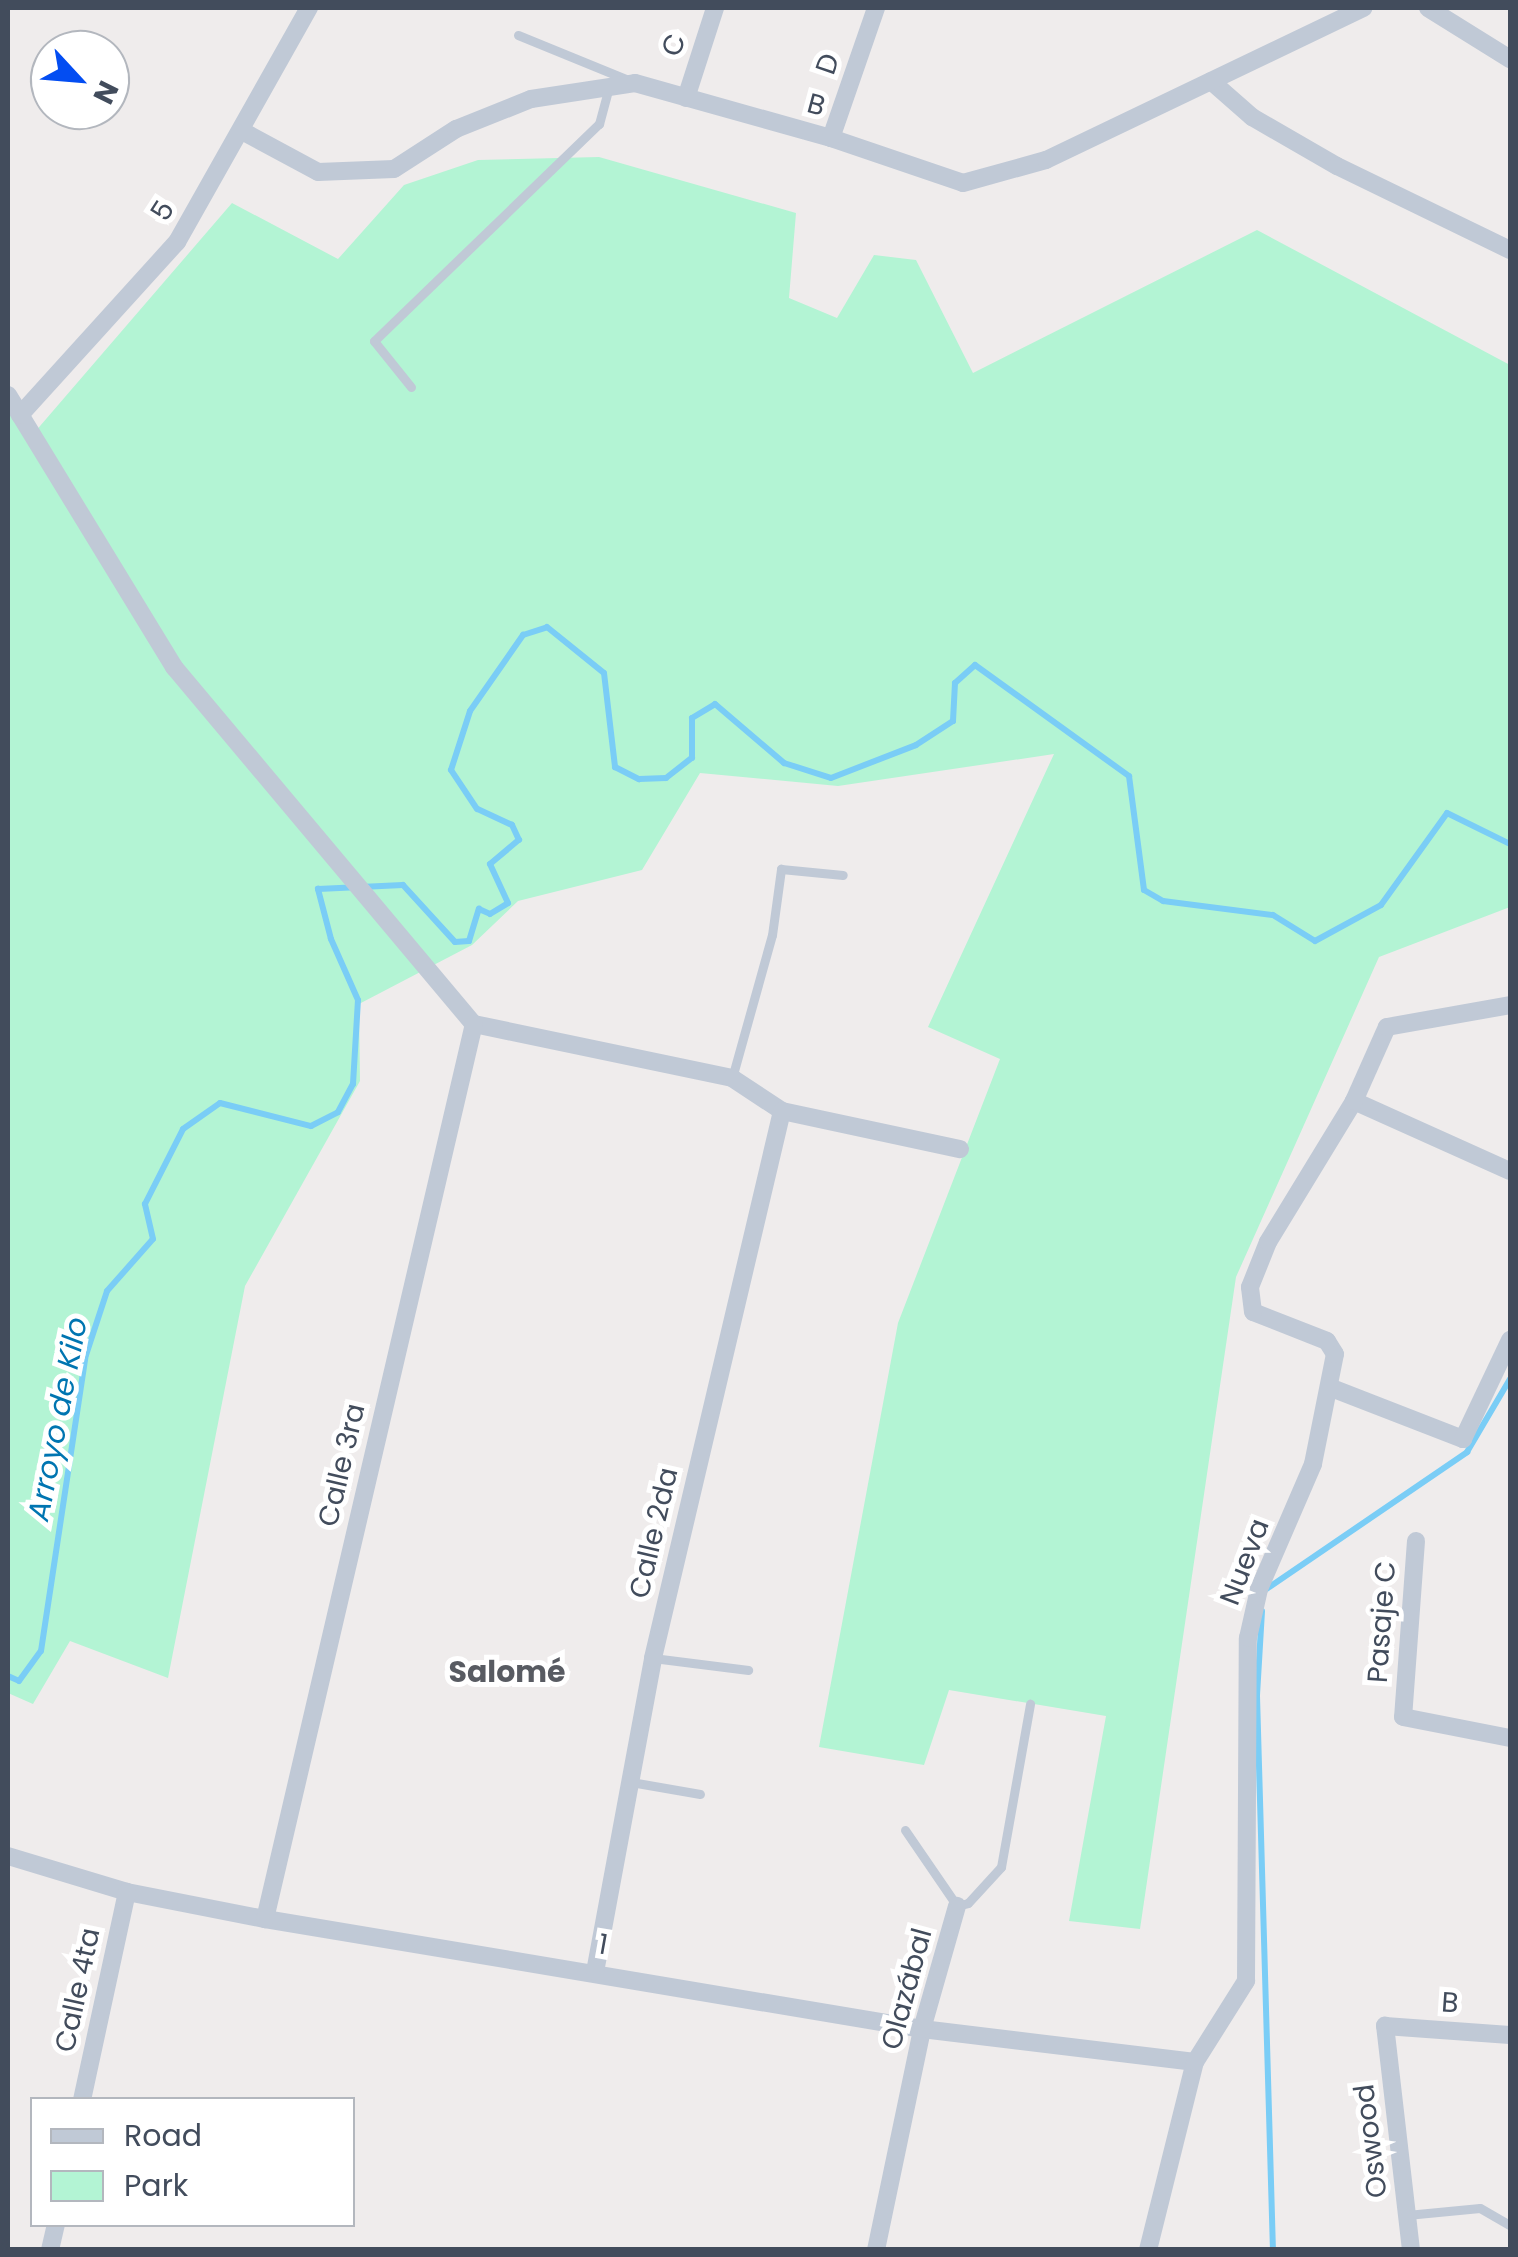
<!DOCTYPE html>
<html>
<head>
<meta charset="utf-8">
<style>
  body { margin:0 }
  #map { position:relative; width:1518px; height:2257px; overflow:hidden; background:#efecec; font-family:Poppins,sans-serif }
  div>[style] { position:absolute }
  .green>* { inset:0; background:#b3f4d4 }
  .stream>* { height:6px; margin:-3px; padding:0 3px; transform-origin:3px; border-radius:3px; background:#7acdf6 }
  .service>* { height:9px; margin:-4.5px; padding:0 4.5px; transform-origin:4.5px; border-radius:4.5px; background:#c0c9d6 }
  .minor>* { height:18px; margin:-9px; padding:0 9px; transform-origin:9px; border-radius:9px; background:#c0c9d6 }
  span { translate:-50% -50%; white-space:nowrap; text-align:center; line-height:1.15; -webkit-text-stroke:10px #fff; paint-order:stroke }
  .street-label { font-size:28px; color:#424c5c }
  .water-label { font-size:30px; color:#0075b1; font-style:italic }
  .neighbourhood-label { font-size:30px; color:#585b62; font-weight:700 }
  .frame { position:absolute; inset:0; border:10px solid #424c5c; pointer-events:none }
  .legend { position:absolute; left:30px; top:2097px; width:325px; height:130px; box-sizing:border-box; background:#fff; border:2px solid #b3b7be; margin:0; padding:12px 18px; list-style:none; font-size:30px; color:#424c5c }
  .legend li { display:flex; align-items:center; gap:20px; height:50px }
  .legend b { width:50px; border:2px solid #b3b7be }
  .north { position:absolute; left:30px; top:30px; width:100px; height:100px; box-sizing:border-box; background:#fff; border:2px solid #b3b7be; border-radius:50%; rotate:116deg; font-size:28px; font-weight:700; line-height:40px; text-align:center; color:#424c5c }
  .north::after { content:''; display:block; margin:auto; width:35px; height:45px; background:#034df2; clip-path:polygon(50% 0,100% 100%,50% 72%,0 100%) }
</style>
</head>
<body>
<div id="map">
  <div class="green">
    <i style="clip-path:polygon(599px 157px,796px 213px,789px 298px,837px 318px,874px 255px,916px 260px,973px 373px,1257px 230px,1510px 365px,1510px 907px,1379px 957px,1236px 1277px,1140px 1929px,1069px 1921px,1106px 1716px,949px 1690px,924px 1765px,819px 1747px,898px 1323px,1000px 1059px,928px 1027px,1054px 754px,838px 786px,700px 773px,642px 870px,518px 901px,472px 945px,359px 1004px,360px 1081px,245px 1286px,168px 1678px,70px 1641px,33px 1704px,8px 1693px,8px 412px,34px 433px,232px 203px,338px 259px,404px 185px,478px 160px)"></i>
  </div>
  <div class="stream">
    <i style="left:1265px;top:1590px;width:245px;rotate:-34.3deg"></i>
    <i style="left:1467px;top:1452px;width:85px;rotate:-59.5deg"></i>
    <i style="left:1262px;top:1611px;width:85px;rotate:93.4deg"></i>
    <i style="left:1257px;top:1696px;width:554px;rotate:88.35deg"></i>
    <i style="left:8px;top:1676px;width:12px;rotate:24deg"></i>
    <i style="left:19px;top:1681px;width:37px;rotate:-54deg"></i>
    <i style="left:41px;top:1651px;width:299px;rotate:-81.4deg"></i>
    <i style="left:86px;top:1355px;width:67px;rotate:-71.8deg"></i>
    <i style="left:107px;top:1291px;width:69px;rotate:-48.5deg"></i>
    <i style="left:153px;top:1239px;width:36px;rotate:-103deg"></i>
    <i style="left:145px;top:1204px;width:84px;rotate:-63.1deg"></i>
    <i style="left:183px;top:1129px;width:45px;rotate:-35.1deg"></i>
    <i style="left:220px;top:1103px;width:94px;rotate:14.2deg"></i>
    <i style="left:311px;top:1126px;width:30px;rotate:-27deg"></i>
    <i style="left:338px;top:1112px;width:32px;rotate:-62deg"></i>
    <i style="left:353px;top:1084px;width:84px;rotate:-86.6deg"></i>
    <i style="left:358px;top:1000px;width:67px;rotate:-113.9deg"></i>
    <i style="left:331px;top:939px;width:52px;rotate:-104.6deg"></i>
    <i style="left:318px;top:889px;width:85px;rotate:-2.7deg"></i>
    <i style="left:403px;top:885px;width:77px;rotate:47.6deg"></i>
    <i style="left:455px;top:942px;width:14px;rotate:-4deg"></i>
    <i style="left:469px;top:941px;width:34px;rotate:-73deg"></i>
    <i style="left:479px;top:909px;width:12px;rotate:24deg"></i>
    <i style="left:490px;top:914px;width:21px;rotate:-31deg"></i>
    <i style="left:508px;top:903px;width:43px;rotate:-114.8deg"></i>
    <i style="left:490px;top:864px;width:38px;rotate:-40deg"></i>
    <i style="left:519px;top:840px;width:17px;rotate:-115deg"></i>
    <i style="left:512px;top:825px;width:38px;rotate:-155deg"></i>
    <i style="left:477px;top:809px;width:47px;rotate:-123.7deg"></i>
    <i style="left:451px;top:770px;width:62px;rotate:-72.1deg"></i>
    <i style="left:470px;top:711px;width:93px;rotate:-55.1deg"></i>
    <i style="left:523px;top:635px;width:25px;rotate:-18deg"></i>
    <i style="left:547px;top:627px;width:73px;rotate:38.9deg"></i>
    <i style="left:604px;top:673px;width:95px;rotate:83.3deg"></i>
    <i style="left:615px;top:767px;width:27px;rotate:27deg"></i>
    <i style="left:639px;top:779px;width:27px;rotate:-2deg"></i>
    <i style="left:666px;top:778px;width:33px;rotate:-38deg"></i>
    <i style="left:692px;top:758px;width:40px;rotate:-90deg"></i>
    <i style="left:692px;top:718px;width:27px;rotate:-31deg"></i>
    <i style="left:715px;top:704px;width:91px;rotate:40.5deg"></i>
    <i style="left:784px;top:763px;width:49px;rotate:17.7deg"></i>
    <i style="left:831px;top:778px;width:91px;rotate:-21.2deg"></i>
    <i style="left:916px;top:745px;width:44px;rotate:-33deg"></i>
    <i style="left:953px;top:721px;width:38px;rotate:-87deg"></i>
    <i style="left:955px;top:683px;width:27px;rotate:-42deg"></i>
    <i style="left:975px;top:665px;width:190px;rotate:35.8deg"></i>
    <i style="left:1129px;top:776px;width:115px;rotate:82.5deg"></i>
    <i style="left:1144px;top:890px;width:22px;rotate:30deg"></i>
    <i style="left:1163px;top:901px;width:111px;rotate:7.3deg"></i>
    <i style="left:1273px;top:915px;width:49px;rotate:31.8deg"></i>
    <i style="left:1315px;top:941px;width:75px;rotate:-28.6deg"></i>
    <i style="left:1381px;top:905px;width:113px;rotate:-54.3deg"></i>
    <i style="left:1447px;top:813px;width:70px;rotate:26.2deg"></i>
  </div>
  <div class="service">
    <i style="left:518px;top:35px;width:119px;rotate:22.2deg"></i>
    <i style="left:411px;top:387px;width:59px;rotate:-128.8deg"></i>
    <i style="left:374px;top:341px;width:313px;rotate:-44deg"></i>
    <i style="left:599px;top:124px;width:38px;rotate:-75deg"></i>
    <i style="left:732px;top:1078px;width:148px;rotate:-74.4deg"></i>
    <i style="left:772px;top:935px;width:67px;rotate:-82.2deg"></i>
    <i style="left:781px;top:869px;width:62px;rotate:5.5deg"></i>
    <i style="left:653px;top:1658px;width:96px;rotate:7.2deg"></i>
    <i style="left:631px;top:1782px;width:70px;rotate:9.9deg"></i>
    <i style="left:905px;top:1830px;width:92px;rotate:55.6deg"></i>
    <i style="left:957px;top:1906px;width:11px;rotate:-15deg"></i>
    <i style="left:968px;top:1903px;width:49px;rotate:-47.5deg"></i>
    <i style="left:1001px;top:1867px;width:166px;rotate:-79.9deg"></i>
    <i style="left:1407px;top:2215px;width:73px;rotate:-5.5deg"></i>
    <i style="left:1480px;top:2208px;width:34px;rotate:30deg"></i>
  </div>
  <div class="minor">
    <i style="left:1428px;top:8px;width:97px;rotate:31.9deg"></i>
    <i style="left:1211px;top:81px;width:55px;rotate:41.3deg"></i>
    <i style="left:1252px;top:117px;width:98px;rotate:30deg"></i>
    <i style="left:1337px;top:166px;width:192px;rotate:25.9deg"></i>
    <i style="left:686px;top:98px;width:95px;rotate:-72.1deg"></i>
    <i style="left:244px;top:132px;width:84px;rotate:28.4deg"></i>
    <i style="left:318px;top:172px;width:76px;rotate:-2.3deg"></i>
    <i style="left:394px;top:169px;width:74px;rotate:-32.8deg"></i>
    <i style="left:456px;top:129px;width:81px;rotate:-21.8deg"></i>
    <i style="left:531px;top:99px;width:105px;rotate:-8.7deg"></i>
    <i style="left:635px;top:83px;width:204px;rotate:15.7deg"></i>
    <i style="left:831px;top:138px;width:139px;rotate:18.8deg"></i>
    <i style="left:963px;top:183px;width:86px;rotate:-15.5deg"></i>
    <i style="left:1046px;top:160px;width:352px;rotate:-25.6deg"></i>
    <i style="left:831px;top:138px;width:138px;rotate:-70.9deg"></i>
    <i style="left:8px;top:395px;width:319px;rotate:58.6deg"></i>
    <i style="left:174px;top:667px;width:466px;rotate:50deg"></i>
    <i style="left:474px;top:1024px;width:264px;rotate:11.8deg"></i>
    <i style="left:732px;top:1078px;width:60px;rotate:33.4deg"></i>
    <i style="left:782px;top:1111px;width:182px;rotate:12.1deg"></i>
    <i style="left:20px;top:415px;width:234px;rotate:-47.8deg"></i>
    <i style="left:177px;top:242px;width:269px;rotate:-60.6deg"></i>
    <i style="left:1354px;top:1101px;width:171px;rotate:24.2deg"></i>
    <i style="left:1329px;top:1387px;width:144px;rotate:21.2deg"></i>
    <i style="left:1463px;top:1439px;width:110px;rotate:-64.6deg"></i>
    <i style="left:1416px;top:1541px;width:176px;rotate:94.2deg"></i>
    <i style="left:1403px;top:1717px;width:109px;rotate:11.1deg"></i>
    <i style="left:8px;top:1856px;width:124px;rotate:16.8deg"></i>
    <i style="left:127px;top:1892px;width:141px;rotate:11.1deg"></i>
    <i style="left:265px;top:1919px;width:666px;rotate:9.5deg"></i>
    <i style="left:922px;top:2029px;width:275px;rotate:6.9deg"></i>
    <i style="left:265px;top:1919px;width:919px;rotate:-76.86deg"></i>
    <i style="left:595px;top:1972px;width:319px;rotate:-79.5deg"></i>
    <i style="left:653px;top:1658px;width:562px;rotate:-76.73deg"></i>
    <i style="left:82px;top:2100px;width:213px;rotate:-77.8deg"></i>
    <i style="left:50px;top:2250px;width:27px;rotate:-77deg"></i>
    <i style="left:876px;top:2250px;width:226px;rotate:-78.2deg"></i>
    <i style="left:922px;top:2029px;width:128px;rotate:-74.1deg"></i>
    <i style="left:1148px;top:2250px;width:194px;rotate:-76deg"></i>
    <i style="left:1195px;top:2062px;width:96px;rotate:-57.8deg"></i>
    <i style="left:1246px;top:1981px;width:343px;rotate:-89.7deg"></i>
    <i style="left:1248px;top:1638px;width:50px;rotate:-77.3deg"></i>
    <i style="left:1259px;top:1589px;width:136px;rotate:-66.6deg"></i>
    <i style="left:1313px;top:1464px;width:112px;rotate:-78.7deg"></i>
    <i style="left:1335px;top:1354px;width:15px;rotate:-122deg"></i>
    <i style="left:1327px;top:1341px;width:79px;rotate:-158.6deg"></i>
    <i style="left:1253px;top:1312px;width:25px;rotate:-97deg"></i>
    <i style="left:1250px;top:1287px;width:48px;rotate:-68.2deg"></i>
    <i style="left:1268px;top:1242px;width:165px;rotate:-58.6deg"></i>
    <i style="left:1354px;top:1101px;width:81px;rotate:-66deg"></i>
    <i style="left:1387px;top:1027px;width:125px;rotate:-10.1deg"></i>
    <i style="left:1411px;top:2250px;width:226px;rotate:-96.6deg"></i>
    <i style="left:1385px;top:2026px;width:125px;rotate:4.1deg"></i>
  </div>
  <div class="street-label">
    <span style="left:674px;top:45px;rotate:-72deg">C</span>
    <span style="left:828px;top:64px;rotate:-71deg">D</span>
    <span style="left:816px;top:105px;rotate:15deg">B</span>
    <span style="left:163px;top:211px;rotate:-57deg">5</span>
    <span style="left:342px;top:1465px;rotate:-77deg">Calle 3ra</span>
    <span style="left:654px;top:1533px;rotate:-77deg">Calle 2da</span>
    <span style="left:1245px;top:1562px;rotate:-69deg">Nueva</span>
    <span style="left:1382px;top:1622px;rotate:-86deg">Pasaje C</span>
    <span style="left:603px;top:1945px;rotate:10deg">1</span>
    <span style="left:907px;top:1989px;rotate:-75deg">Olazábal</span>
    <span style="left:78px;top:1990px;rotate:-78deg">Calle 4ta</span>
    <span style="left:1450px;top:2003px;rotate:4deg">B</span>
    <span style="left:1371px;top:2141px;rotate:-97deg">Oswood</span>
  </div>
  <div class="water-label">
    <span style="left:58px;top:1419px;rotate:-79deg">Arroyo de Kilo</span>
  </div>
  <div class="neighbourhood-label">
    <span style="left:507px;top:1672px">Salomé</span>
  </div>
  <div class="frame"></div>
  <ul class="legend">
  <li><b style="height:12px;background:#c0c9d6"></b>Road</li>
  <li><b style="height:28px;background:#b3f4d4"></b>Park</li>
  </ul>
  <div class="north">N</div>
</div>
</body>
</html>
